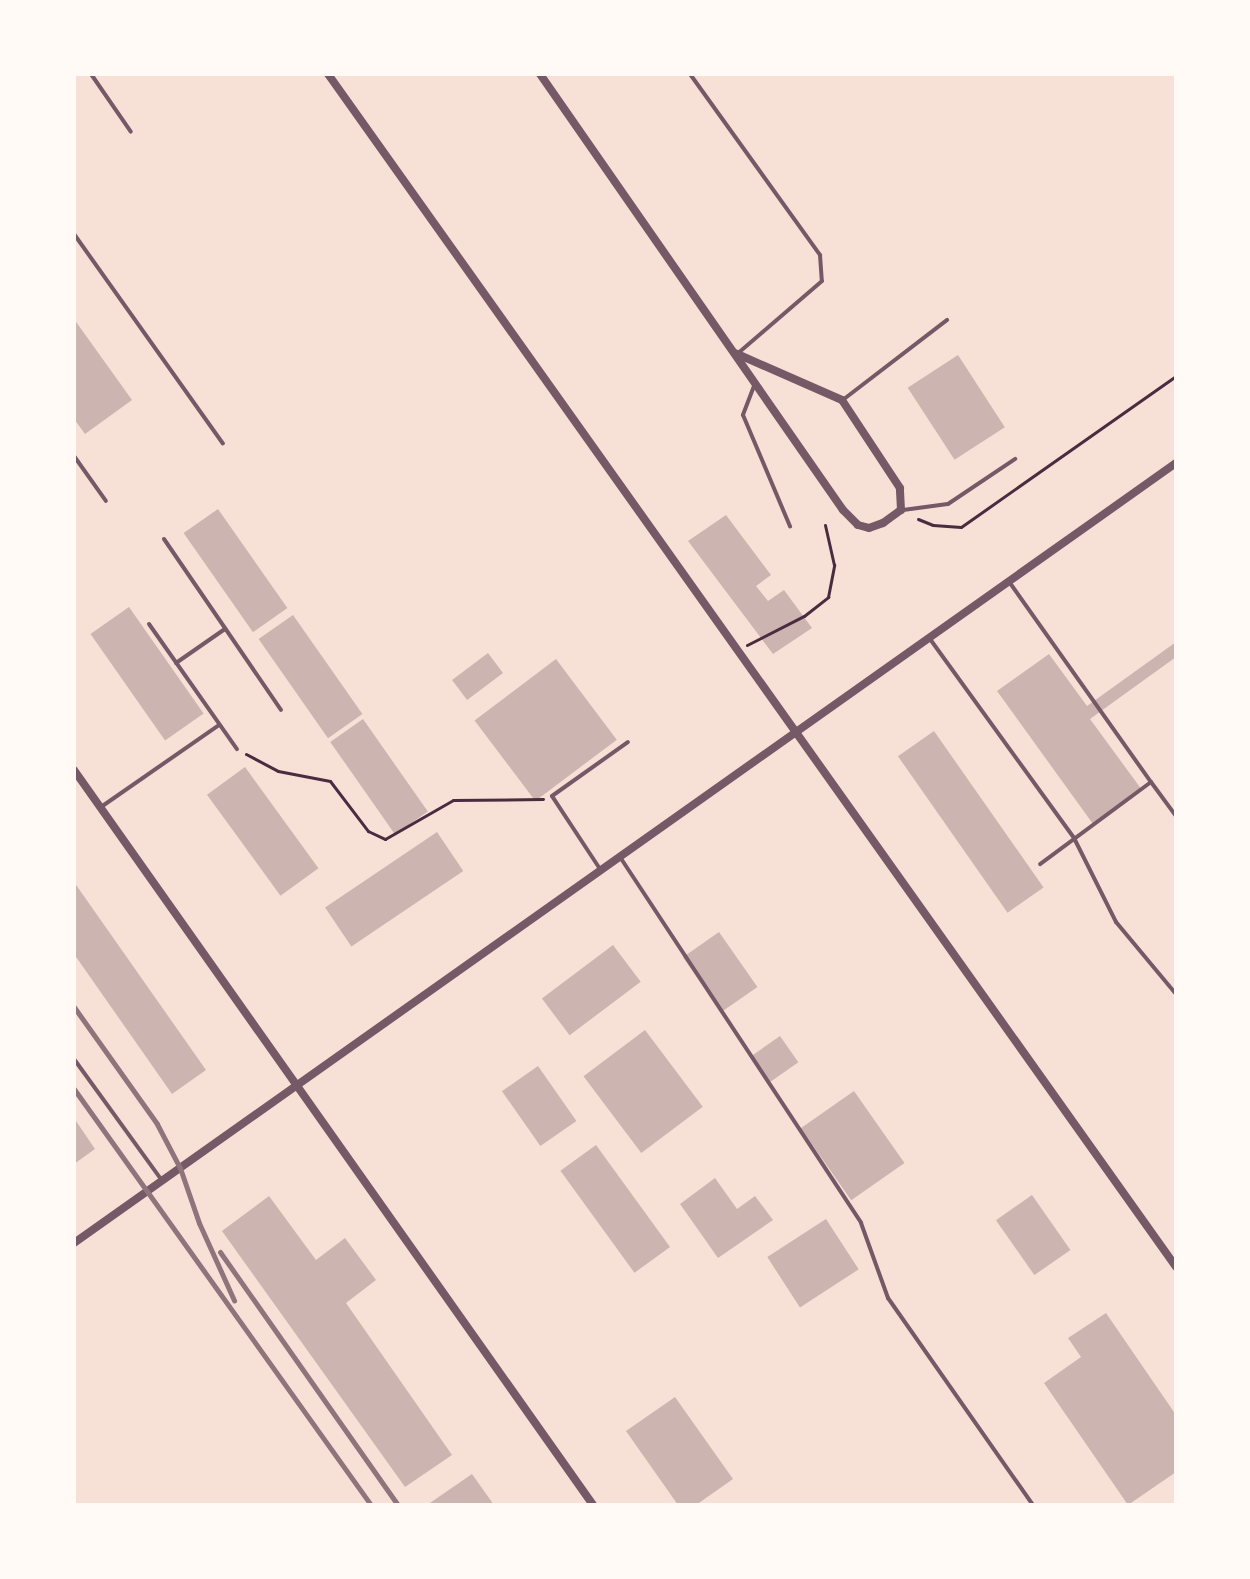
<!DOCTYPE html>
<html>
<head>
<meta charset="utf-8">
<style>
  body { margin:0 }
  #map { position:relative; width:1250px; height:1579px; overflow:hidden; background:#f7e1d7; font-family:"Roboto Serif",serif }
  div>[style] { position:absolute }
  .building>* { inset:0; background:#ccb4b1; transform-origin:0 0 }
  .path>* { height:3px; margin:-1.5px; padding:0 1.5px; transform-origin:1.5px; border-radius:1.5px; background:#4a2c40 }
  .service>* { height:4px; margin:-2px; padding:0 2px; transform-origin:2px; border-radius:2px; background:#755966 }
  .minor>* { height:8px; margin:-4px; padding:0 4px; transform-origin:4px; border-radius:4px; background:#755966 }
  .rail>* { height:5px; margin:-2.5px; padding:0 2.5px; transform-origin:2.5px; border-radius:2.5px; background:#8f747c }
  span { translate:-50% -50%; white-space:nowrap; text-align:center; line-height:1.15; -webkit-text-stroke:7px #fffaf5; paint-order:stroke }
  .frame { position:absolute; inset:0; border:76px solid #fffaf5; pointer-events:none }
</style>
</head>
<body>
<div id="map">
  <div class="building">
    <i style="clip-path:polygon(74px 319px,132px 400px,85px 434px,74px 419px)"></i>
    <i style="left:958px;top:355px;width:86px;height:60px;rotate:57deg"></i>
    <i style="left:218px;top:509px;width:121px;height:42px;rotate:55deg"></i>
    <i style="clip-path:polygon(726px 515px,771px 575px,756px 586px,768px 601px,784px 590px,812px 628px,773px 654px,688px 541px)"></i>
    <i style="left:129px;top:607px;width:130px;height:47px;rotate:55deg"></i>
    <i style="left:293px;top:615px;width:121px;height:42px;rotate:55deg"></i>
    <i style="clip-path:polygon(1176px 642px,1176px 657px,1090px 719px,1142px 790px,1093px 824px,997px 691px,1049px 654px,1087px 706px)"></i>
    <i style="left:488px;top:653px;width:25px;height:45px;rotate:53deg"></i>
    <i style="left:556px;top:659px;width:101px;height:102px;rotate:53deg"></i>
    <i style="left:363px;top:719px;width:113px;height:40px;rotate:55deg"></i>
    <i style="left:934px;top:731px;width:191px;height:44px;rotate:55deg"></i>
    <i style="left:245px;top:767px;width:125px;height:47px;rotate:54deg"></i>
    <i style="left:437px;top:832px;width:47px;height:135px;rotate:56deg"></i>
    <i style="clip-path:polygon(74px 882px,206px 1070px,172px 1094px,74px 954px)"></i>
    <i style="left:719px;top:932px;width:67px;height:44px;rotate:55deg"></i>
    <i style="left:613px;top:945px;width:46px;height:89px;rotate:53deg"></i>
    <i style="left:645px;top:1030px;width:96px;height:77px;rotate:53deg"></i>
    <i style="left:780px;top:1036px;width:32px;height:34px;rotate:55deg"></i>
    <i style="left:538px;top:1066px;width:67px;height:44px;rotate:55deg"></i>
    <i style="left:854px;top:1091px;width:88px;height:65px;rotate:55deg"></i>
    <i style="clip-path:polygon(74px 1118px,95px 1149px,74px 1164px)"></i>
    <i style="left:596px;top:1145px;width:126px;height:44px;rotate:54deg"></i>
    <i style="clip-path:polygon(715px 1178px,737px 1209px,755px 1196px,773px 1220px,718px 1258px,680px 1204px)"></i>
    <i style="left:1032px;top:1195px;width:67px;height:44px;rotate:55deg"></i>
    <i style="clip-path:polygon(269px 1196px,316px 1260px,345px 1238px,376px 1280px,346px 1303px,452px 1455px,405px 1487px,222px 1231px)"></i>
    <i style="left:826px;top:1219px;width:60px;height:70px;rotate:57deg"></i>
    <i style="clip-path:polygon(1106px 1313px,1176px 1415px,1176px 1472px,1128px 1505px,1044px 1383px,1081px 1357px,1068px 1338px)"></i>
    <i style="clip-path:polygon(675px 1397px,733px 1479px,696px 1505px,678px 1505px,626px 1431px)"></i>
    <i style="clip-path:polygon(472px 1474px,494px 1505px,427px 1505px)"></i>
  </div>
  <div class="path">
    <i style="left:918px;top:519px;width:16px;rotate:22deg"></i>
    <i style="left:933px;top:525px;width:28px;rotate:4deg"></i>
    <i style="left:961px;top:527px;width:263px;rotate:-35.1deg"></i>
    <i style="left:747px;top:645px;width:64px;rotate:-27deg"></i>
    <i style="left:804px;top:616px;width:31px;rotate:-38deg"></i>
    <i style="left:828px;top:597px;width:33px;rotate:-79deg"></i>
    <i style="left:834px;top:565px;width:41px;rotate:-102.7deg"></i>
    <i style="left:246px;top:754px;width:36px;rotate:28deg"></i>
    <i style="left:278px;top:771px;width:53px;rotate:10.9deg"></i>
    <i style="left:330px;top:781px;width:63px;rotate:52.8deg"></i>
    <i style="left:368px;top:831px;width:19px;rotate:25deg"></i>
    <i style="left:385px;top:839px;width:78px;rotate:-29.8deg"></i>
    <i style="left:453px;top:800px;width:90px;rotate:-0.6deg"></i>
  </div>
  <div class="service">
    <i style="left:91px;top:74px;width:70px;rotate:55.4deg"></i>
    <i style="left:690px;top:74px;width:223px;rotate:54.3deg"></i>
    <i style="left:820px;top:255px;width:26px;rotate:86deg"></i>
    <i style="left:822px;top:281px;width:112px;rotate:139.3deg"></i>
    <i style="left:74px;top:234px;width:257px;rotate:54.6deg"></i>
    <i style="left:754px;top:386px;width:31px;rotate:111deg"></i>
    <i style="left:743px;top:415px;width:121px;rotate:67.1deg"></i>
    <i style="left:844px;top:399px;width:130px;rotate:-37.5deg"></i>
    <i style="left:74px;top:456px;width:55px;rotate:54.6deg"></i>
    <i style="left:903px;top:510px;width:45px;rotate:-7.6deg"></i>
    <i style="left:948px;top:504px;width:81px;rotate:-33.9deg"></i>
    <i style="left:164px;top:539px;width:207px;rotate:55.6deg"></i>
    <i style="left:1010px;top:583px;width:244px;rotate:54.7deg"></i>
    <i style="left:1151px;top:782px;width:138px;rotate:143.5deg"></i>
    <i style="left:149px;top:624px;width:153px;rotate:54.9deg"></i>
    <i style="left:930px;top:639px;width:246px;rotate:54.1deg"></i>
    <i style="left:1074px;top:838px;width:94px;rotate:63.4deg"></i>
    <i style="left:1116px;top:922px;width:94px;rotate:50.2deg"></i>
    <i style="left:176px;top:663px;width:60px;rotate:-34.8deg"></i>
    <i style="left:1151px;top:782px;width:42px;rotate:53.7deg"></i>
    <i style="left:101px;top:807px;width:144px;rotate:-34.8deg"></i>
    <i style="left:620px;top:857px;width:438px;rotate:56.6deg"></i>
    <i style="left:861px;top:1223px;width:80px;rotate:70.2deg"></i>
    <i style="left:888px;top:1298px;width:253px;rotate:55deg"></i>
    <i style="left:600px;top:869px;width:87px;rotate:-123.3deg"></i>
    <i style="left:552px;top:796px;width:93px;rotate:-35.4deg"></i>
    <i style="left:74px;top:1059px;width:148px;rotate:54.1deg"></i>
  </div>
  <div class="minor">
    <i style="left:328px;top:74px;width:1464px;rotate:54.59deg"></i>
    <i style="left:540px;top:74px;width:531px;rotate:55.2deg"></i>
    <i style="left:843px;top:510px;width:21px;rotate:45deg"></i>
    <i style="left:858px;top:525px;width:11px;rotate:15deg"></i>
    <i style="left:869px;top:528px;width:15px;rotate:-20deg"></i>
    <i style="left:883px;top:523px;width:22px;rotate:-36deg"></i>
    <i style="left:901px;top:510px;width:22px;rotate:-93deg"></i>
    <i style="left:900px;top:488px;width:105px;rotate:-123.4deg"></i>
    <i style="left:842px;top:400px;width:115px;rotate:-156.3deg"></i>
    <i style="left:74px;top:770px;width:900px;rotate:54.77deg"></i>
    <i style="left:74px;top:1243px;width:1350px;rotate:-35.29deg"></i>
  </div>
  <div class="rail">
    <i style="left:74px;top:1007px;width:143px;rotate:54.6deg"></i>
    <i style="left:157px;top:1124px;width:50px;rotate:62.4deg"></i>
    <i style="left:180px;top:1168px;width:58px;rotate:70.9deg"></i>
    <i style="left:199px;top:1223px;width:85px;rotate:65.6deg"></i>
    <i style="left:74px;top:1089px;width:511px;rotate:54.48deg"></i>
    <i style="left:220px;top:1252px;width:309px;rotate:54.9deg"></i>
  </div>
  <div class="frame"></div>
</div>
</body>
</html>
